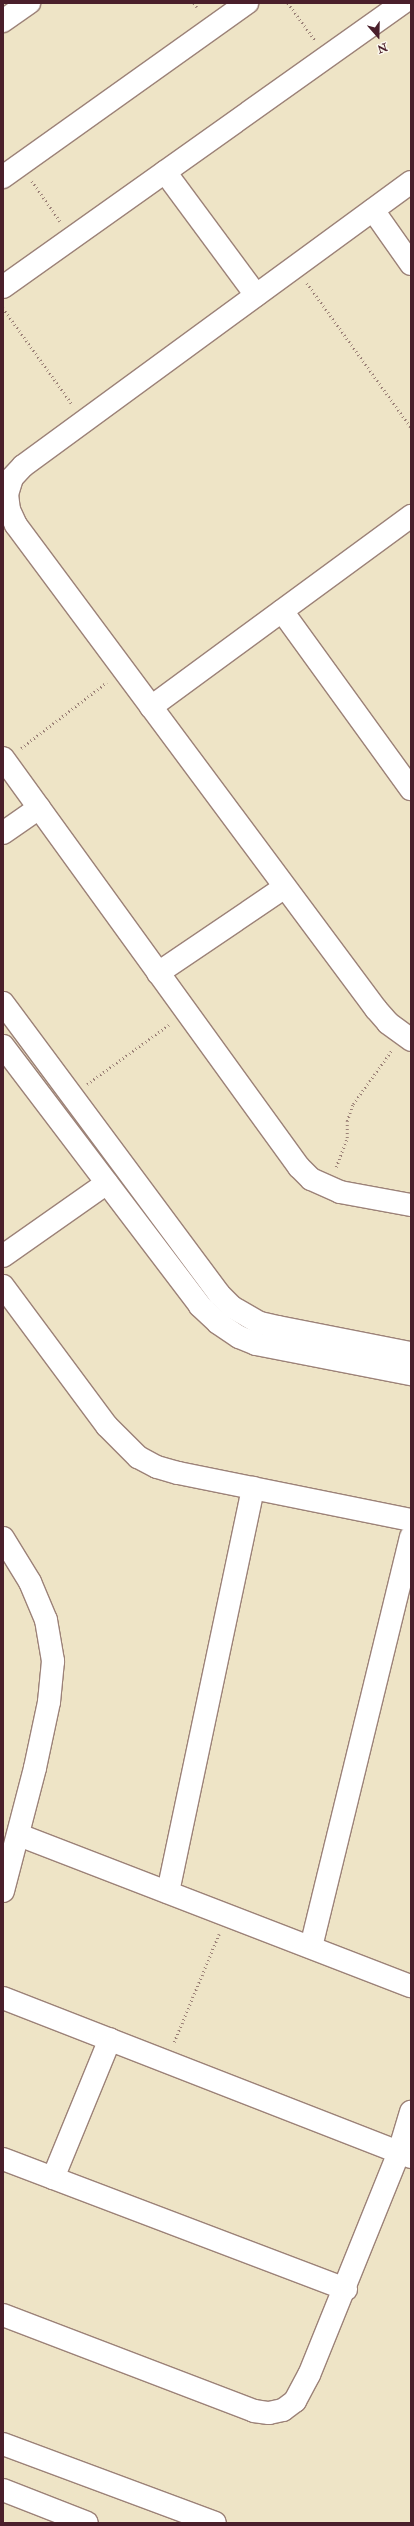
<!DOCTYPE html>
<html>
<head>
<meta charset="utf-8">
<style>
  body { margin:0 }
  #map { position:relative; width:414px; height:2526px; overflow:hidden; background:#eee4c6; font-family:"IM FELL Double Pica",serif }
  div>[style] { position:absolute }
  .path>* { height:2.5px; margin-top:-1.25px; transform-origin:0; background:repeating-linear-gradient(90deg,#9c8278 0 1px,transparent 0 4px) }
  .roads { filter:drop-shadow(1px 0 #9c8278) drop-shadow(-1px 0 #9c8278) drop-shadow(0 1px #9c8278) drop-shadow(0 -1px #9c8278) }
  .street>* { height:22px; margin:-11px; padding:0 11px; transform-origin:11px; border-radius:11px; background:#fff }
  span { translate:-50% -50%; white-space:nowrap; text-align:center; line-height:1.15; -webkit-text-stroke:3.5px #fbf7ec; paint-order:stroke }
  .frame { position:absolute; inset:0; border:4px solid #4a1f2b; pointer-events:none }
  .north { position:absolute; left:358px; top:16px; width:40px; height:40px; -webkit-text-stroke:3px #fbf7ec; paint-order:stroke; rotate:160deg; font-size:11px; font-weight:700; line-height:16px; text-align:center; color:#4a1f2b }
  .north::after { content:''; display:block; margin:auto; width:14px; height:18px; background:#4a1f2b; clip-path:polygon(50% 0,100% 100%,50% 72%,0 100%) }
</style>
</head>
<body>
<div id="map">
  <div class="path">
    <i style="left:194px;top:3px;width:5px;rotate:53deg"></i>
    <i style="left:288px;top:3px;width:46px;rotate:53.9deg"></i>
    <i style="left:32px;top:181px;width:49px;rotate:55deg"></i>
    <i style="left:307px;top:283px;width:178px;rotate:54.2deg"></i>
    <i style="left:3px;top:308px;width:118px;rotate:54.3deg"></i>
    <i style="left:21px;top:748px;width:108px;rotate:-37.5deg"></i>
    <i style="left:87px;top:1084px;width:102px;rotate:-35.9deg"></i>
    <i style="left:336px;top:1167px;width:31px;rotate:-69deg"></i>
    <i style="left:347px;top:1138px;width:17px;rotate:-90deg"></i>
    <i style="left:347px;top:1121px;width:18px;rotate:-71deg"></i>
    <i style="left:353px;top:1104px;width:67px;rotate:-54.2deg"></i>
    <i style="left:174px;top:2042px;width:117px;rotate:-67.4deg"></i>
  </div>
  <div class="roads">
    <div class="street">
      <i style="left:3px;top:21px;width:32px;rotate:-35deg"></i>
      <i style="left:165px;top:172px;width:153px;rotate:53.5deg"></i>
      <i style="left:3px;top:177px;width:300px;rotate:-35.5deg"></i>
      <i style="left:411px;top:182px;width:481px;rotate:143.8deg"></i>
      <i style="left:23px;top:466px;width:16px;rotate:133deg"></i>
      <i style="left:12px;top:478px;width:17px;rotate:107deg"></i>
      <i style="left:7px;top:494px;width:16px;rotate:83deg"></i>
      <i style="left:9px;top:510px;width:17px;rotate:65deg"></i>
      <i style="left:16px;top:525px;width:603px;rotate:53.36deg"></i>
      <i style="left:376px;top:1009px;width:18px;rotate:49deg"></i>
      <i style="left:388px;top:1023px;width:29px;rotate:36deg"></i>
      <i style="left:373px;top:210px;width:66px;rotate:54.9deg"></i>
      <i style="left:3px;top:287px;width:490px;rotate:-35.4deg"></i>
      <i style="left:282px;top:611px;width:220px;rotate:54.1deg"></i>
      <i style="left:151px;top:707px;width:323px;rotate:-36.3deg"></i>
      <i style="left:3px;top:758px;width:505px;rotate:54.11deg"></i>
      <i style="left:299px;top:1167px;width:17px;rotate:45deg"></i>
      <i style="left:311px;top:1179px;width:32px;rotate:24deg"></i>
      <i style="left:340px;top:1192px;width:72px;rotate:10.4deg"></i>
      <i style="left:3px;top:833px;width:44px;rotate:-34.8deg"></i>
      <i style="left:158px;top:973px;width:153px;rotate:-34.1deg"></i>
      <i style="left:3px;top:1003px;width:362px;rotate:53.4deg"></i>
      <i style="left:219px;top:1294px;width:18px;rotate:45deg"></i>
      <i style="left:232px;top:1307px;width:32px;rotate:30deg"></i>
      <i style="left:260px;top:1323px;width:18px;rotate:13deg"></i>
      <i style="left:278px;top:1327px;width:136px;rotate:11.1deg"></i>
      <i style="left:3px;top:1046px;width:326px;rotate:52.8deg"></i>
      <i style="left:200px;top:1306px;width:25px;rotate:43deg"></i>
      <i style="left:218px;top:1323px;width:25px;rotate:34deg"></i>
      <i style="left:239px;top:1337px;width:18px;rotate:22deg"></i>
      <i style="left:256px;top:1344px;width:158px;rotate:11deg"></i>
      <i style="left:3px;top:1256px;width:127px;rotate:-35.1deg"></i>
      <i style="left:3px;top:1286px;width:174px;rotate:53.4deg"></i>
      <i style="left:107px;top:1426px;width:44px;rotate:45deg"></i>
      <i style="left:138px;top:1457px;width:21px;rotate:28deg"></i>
      <i style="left:157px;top:1467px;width:22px;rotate:16deg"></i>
      <i style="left:178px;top:1473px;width:238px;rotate:11.4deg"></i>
      <i style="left:3px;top:1538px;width:52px;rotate:58.5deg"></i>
      <i style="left:30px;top:1582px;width:41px;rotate:67.2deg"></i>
      <i style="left:46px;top:1620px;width:42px;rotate:80.3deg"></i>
      <i style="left:53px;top:1661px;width:41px;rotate:95.6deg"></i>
      <i style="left:49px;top:1702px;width:67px;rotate:102deg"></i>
      <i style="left:35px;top:1768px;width:127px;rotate:104.6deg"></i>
      <i style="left:19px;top:1835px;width:420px;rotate:21.1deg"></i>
      <i style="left:168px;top:1892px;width:413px;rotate:-78.1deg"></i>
      <i style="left:311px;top:1947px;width:422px;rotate:-76.3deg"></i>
      <i style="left:3px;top:1998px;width:438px;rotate:21.3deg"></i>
      <i style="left:3px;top:2159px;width:367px;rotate:20.8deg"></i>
      <i style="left:53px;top:2178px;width:150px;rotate:-67.7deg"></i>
      <i style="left:3px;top:2315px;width:269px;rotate:20.9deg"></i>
      <i style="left:254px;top:2411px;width:15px;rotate:8deg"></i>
      <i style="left:269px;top:2413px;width:14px;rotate:-12deg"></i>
      <i style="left:283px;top:2410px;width:15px;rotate:-37deg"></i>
      <i style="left:295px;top:2401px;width:30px;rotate:-62deg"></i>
      <i style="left:309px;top:2375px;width:240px;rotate:-68deg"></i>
      <i style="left:399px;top:2152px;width:42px;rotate:-73.3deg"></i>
      <i style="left:3px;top:2444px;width:226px;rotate:20.4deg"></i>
      <i style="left:3px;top:2490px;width:90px;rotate:21.4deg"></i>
    </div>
  </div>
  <div class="frame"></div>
  <div class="north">N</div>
</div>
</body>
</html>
